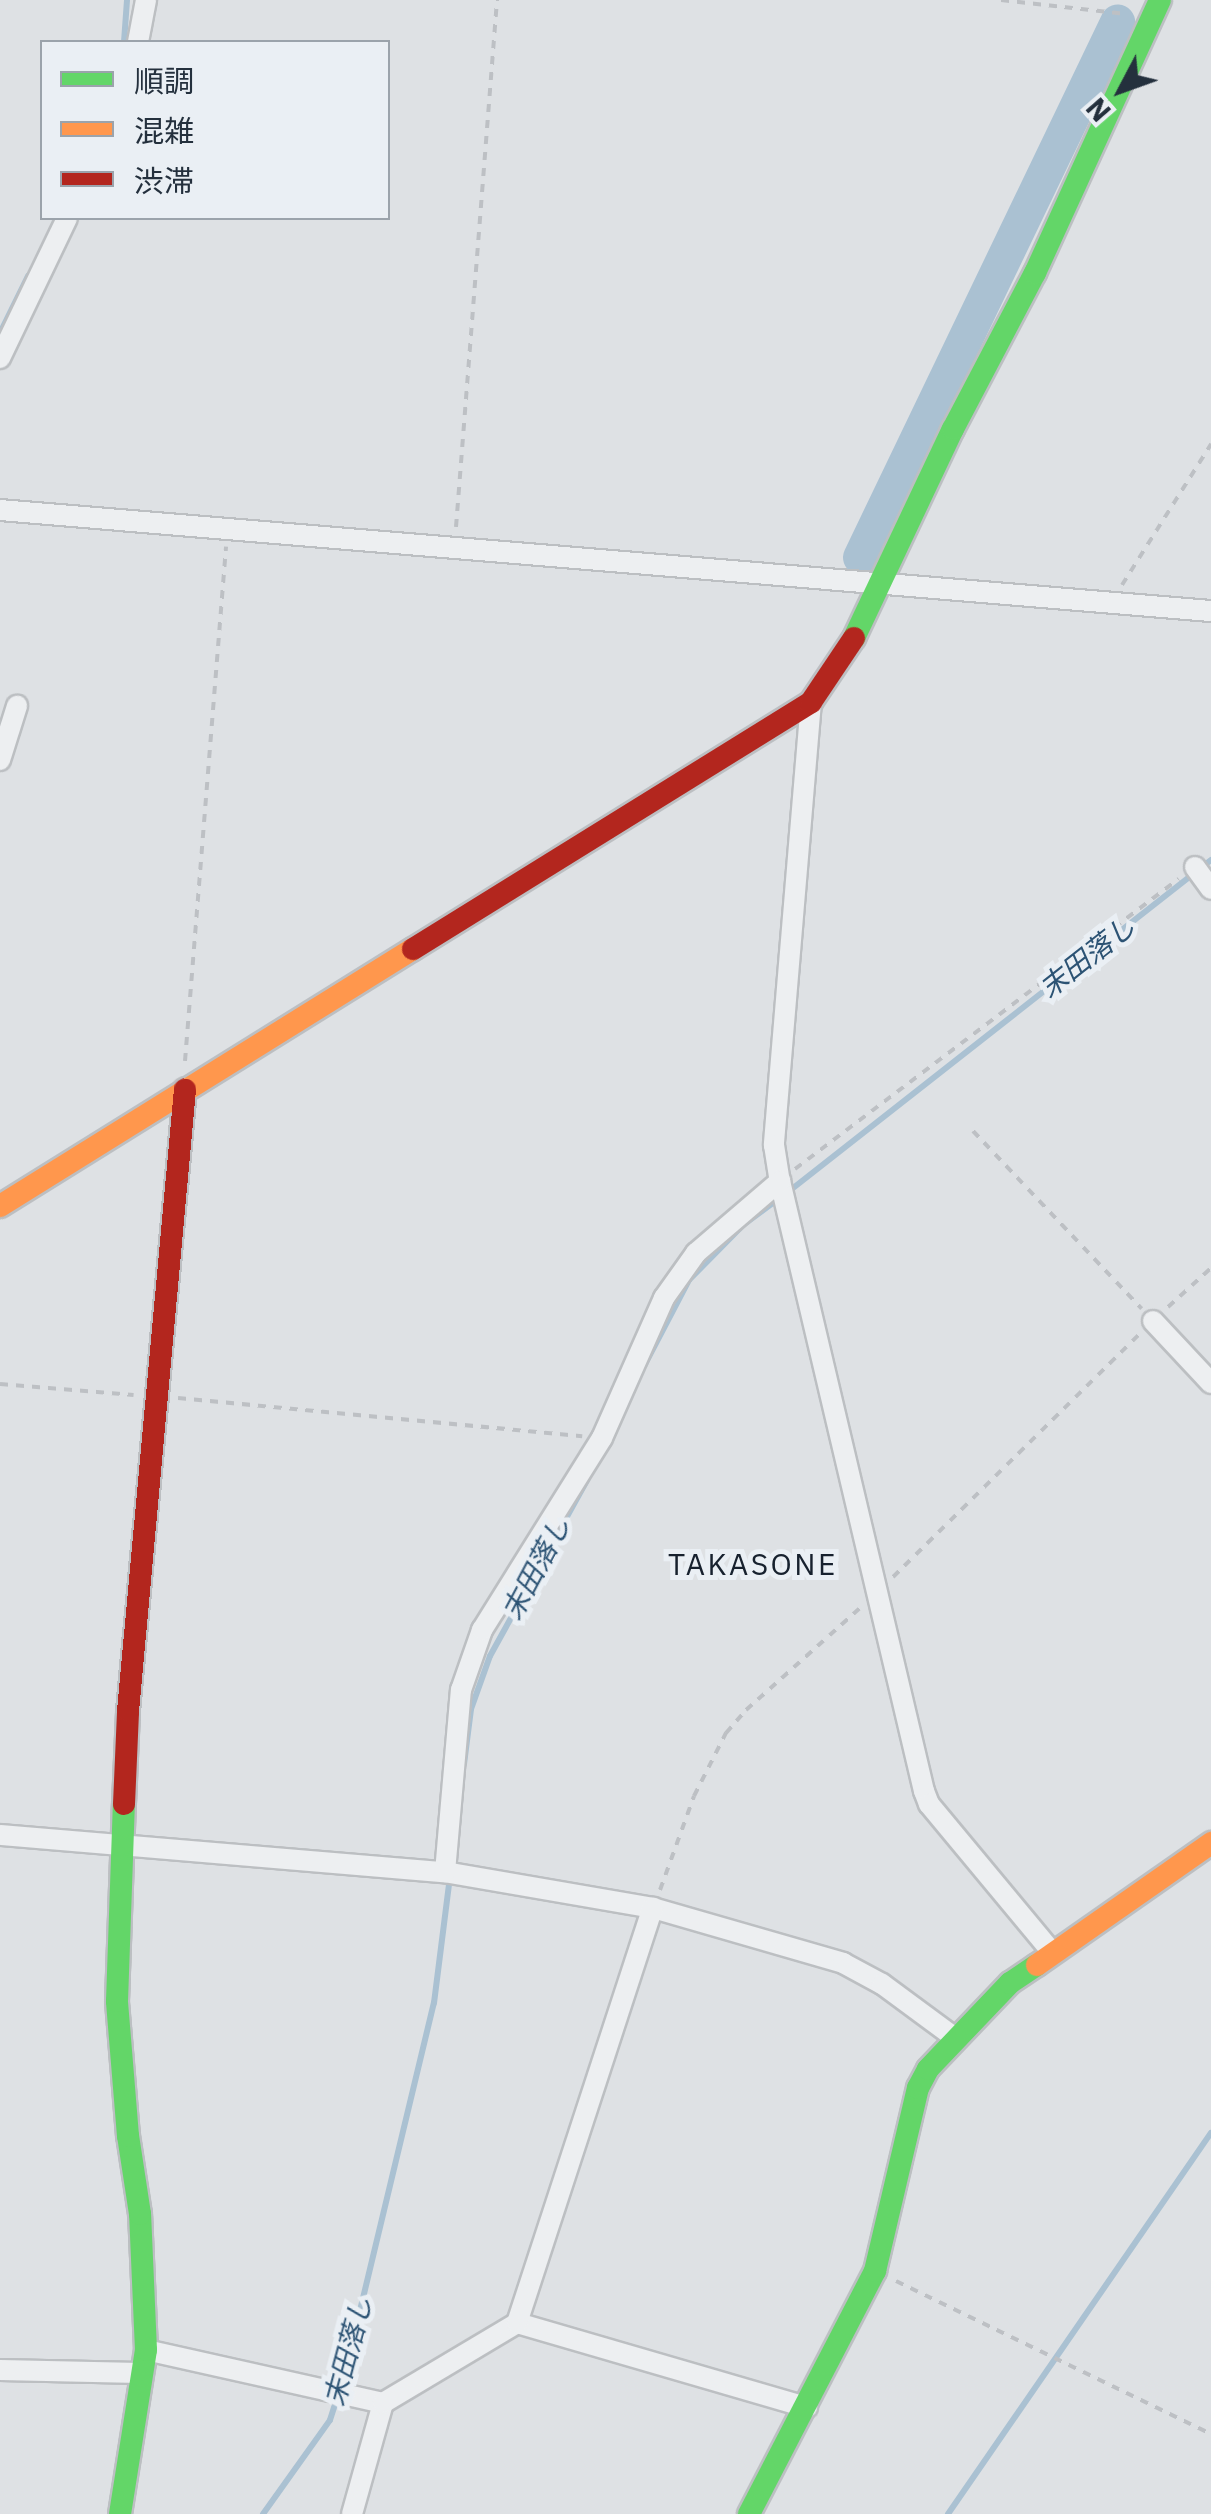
<!DOCTYPE html>
<html>
<head>
<meta charset="utf-8">
<style>
  body { margin:0 }
  #map { position:relative; width:1211px; height:2514px; overflow:hidden; background:#dee1e4; font-family:"IBM Plex Sans","Noto Sans JP",sans-serif }
  div>[style] { position:absolute }
  .stream>* { height:6px; margin:-3px; padding:0 3px; transform-origin:3px; border-radius:3px; background:#aac1d2 }
  .river>* { height:35px; margin:-17.5px; padding:0 17.5px; transform-origin:17.5px; border-radius:17.5px; background:#aac1d2 }
  .path>* { height:4px; margin-top:-2px; transform-origin:0; background:repeating-linear-gradient(90deg,#bdc0c4 0 8px,transparent 0 16px) }
  .roads { filter:drop-shadow(2px 0 #bcbfc2) drop-shadow(-2px 0 #bcbfc2) drop-shadow(0 2px #bcbfc2) drop-shadow(0 -2px #bcbfc2) }
  .street>* { height:20px; margin:-10px; padding:0 10px; transform-origin:10px; border-radius:10px; background:#edeff1 }
  .fast>* { height:22px; margin:-11px; padding:0 11px; transform-origin:11px; border-radius:11px; background:#63d668 }
  .slow>* { height:22px; margin:-11px; padding:0 11px; transform-origin:11px; border-radius:11px; background:#ff974d }
  .jam>* { height:22px; margin:-11px; padding:0 11px; transform-origin:11px; border-radius:11px; background:#b3261e }
  span { translate:-50% -50%; white-space:nowrap; text-align:center; line-height:1.15; -webkit-text-stroke:10px #eaeff4; paint-order:stroke }
  .water-label { font-size:28px; color:#2c5374; font-style:italic }
  .quarter-label { font-size:30px; color:#17212e; letter-spacing:2.5px }
  .legend { position:absolute; left:40px; top:40px; width:350px; height:180px; box-sizing:border-box; background:#eaeff4; border:2px solid #9ba3ab; margin:0; padding:12px 18px; list-style:none; font-size:30px; color:#24303d }
  .legend li { display:flex; align-items:center; gap:20px; height:50px }
  .legend b { width:50px; border:2px solid #9ba3ab }
  .north { position:absolute; left:1071px; top:40px; width:100px; height:100px; -webkit-text-stroke:8px #eaeff4; paint-order:stroke; rotate:229deg; font-size:28px; font-weight:700; line-height:40px; text-align:center; color:#24303d }
  .north::after { content:''; display:block; margin:auto; width:35px; height:45px; background:#24303d; clip-path:polygon(50% 0,100% 100%,50% 72%,0 100%) }
</style>
</head>
<body>
<div id="map">
  <div class="stream">
    <i style="left:124px;top:42px;width:42px;rotate:-85.9deg"></i>
    <i style="left:0;top:333px;width:64px;rotate:-63.8deg"></i>
    <i style="left:788px;top:1192px;width:538px;rotate:-38.13deg"></i>
    <i style="left:644px;top:1366px;width:97px;rotate:-62.4deg"></i>
    <i style="left:689px;top:1280px;width:77px;rotate:-45.5deg"></i>
    <i style="left:743px;top:1225px;width:44px;rotate:-36.6deg"></i>
    <i style="left:464px;top:1764px;width:55px;rotate:-82.7deg"></i>
    <i style="left:471px;top:1709px;width:56px;rotate:-70.3deg"></i>
    <i style="left:490px;top:1656px;width:201px;rotate:-61.1deg"></i>
    <i style="left:263px;top:2514px;width:115px;rotate:-54.5deg"></i>
    <i style="left:330px;top:2420px;width:49px;rotate:-72.3deg"></i>
    <i style="left:345px;top:2373px;width:381px;rotate:-76.5deg"></i>
    <i style="left:434px;top:2003px;width:128px;rotate:-82.8deg"></i>
    <i style="left:948px;top:2514px;width:463px;rotate:-55.4deg"></i>
  </div>
  <div class="river">
    <i style="left:860px;top:557px;width:594px;rotate:-64.34deg"></i>
  </div>
  <div class="path">
    <i style="left:1001px;top:0;width:126px;rotate:6.4deg"></i>
    <i style="left:456px;top:527px;width:529px;rotate:-85.55deg"></i>
    <i style="left:1122px;top:585px;width:167px;rotate:-57.7deg"></i>
    <i style="left:185px;top:1061px;width:516px;rotate:-85.44deg"></i>
    <i style="left:973px;top:1131px;width:245px;rotate:46.5deg"></i>
    <i style="left:795px;top:1169px;width:481px;rotate:-37.1deg"></i>
    <i style="left:1168px;top:1307px;width:58px;rotate:-42.2deg"></i>
    <i style="left:0;top:1384px;width:134px;rotate:4.7deg"></i>
    <i style="left:178px;top:1398px;width:406px;rotate:5.4deg"></i>
    <i style="left:893px;top:1577px;width:346px;rotate:-44.6deg"></i>
    <i style="left:660px;top:1890px;width:100px;rotate:-70.1deg"></i>
    <i style="left:694px;top:1796px;width:71px;rotate:-63.1deg"></i>
    <i style="left:726px;top:1733px;width:30px;rotate:-49deg"></i>
    <i style="left:746px;top:1710px;width:154px;rotate:-41.8deg"></i>
    <i style="left:896px;top:2281px;width:350px;rotate:25.9deg"></i>
  </div>
  <div class="roads">
    <div class="street">
      <i style="left:138px;top:42px;width:43px;rotate:-79.2deg"></i>
      <i style="left:0;top:358px;width:155px;rotate:-64.4deg"></i>
      <i style="left:0;top:510px;width:1215px;rotate:4.77deg"></i>
      <i style="left:811px;top:702px;width:445px;rotate:94.8deg"></i>
      <i style="left:774px;top:1145px;width:36px;rotate:81deg"></i>
      <i style="left:780px;top:1181px;width:627px;rotate:76.72deg"></i>
      <i style="left:924px;top:1791px;width:14px;rotate:69deg"></i>
      <i style="left:929px;top:1804px;width:191px;rotate:50.3deg"></i>
      <i style="left:0;top:760px;width:57px;rotate:-72.5deg"></i>
      <i style="left:1195px;top:867px;width:27px;rotate:54deg"></i>
      <i style="left:1153px;top:1321px;width:85px;rotate:46.9deg"></i>
      <i style="left:0;top:1835px;width:447px;rotate:4.8deg"></i>
      <i style="left:445px;top:1872px;width:211px;rotate:9.8deg"></i>
      <i style="left:653px;top:1908px;width:198px;rotate:16.1deg"></i>
      <i style="left:843px;top:1963px;width:44px;rotate:28.3deg"></i>
      <i style="left:882px;top:1984px;width:89px;rotate:36.4deg"></i>
      <i style="left:445px;top:1872px;width:183px;rotate:-85deg"></i>
      <i style="left:461px;top:1690px;width:64px;rotate:-70.7deg"></i>
      <i style="left:482px;top:1630px;width:226px;rotate:-58deg"></i>
      <i style="left:602px;top:1438px;width:153px;rotate:-66.1deg"></i>
      <i style="left:664px;top:1298px;width:55px;rotate:-54.6deg"></i>
      <i style="left:696px;top:1253px;width:111px;rotate:-40.6deg"></i>
      <i style="left:517px;top:2323px;width:302px;rotate:16.2deg"></i>
      <i style="left:146px;top:2350px;width:243px;rotate:12.6deg"></i>
      <i style="left:0;top:2370px;width:140px;rotate:1.2deg"></i>
      <i style="left:352px;top:2514px;width:115px;rotate:-74.4deg"></i>
      <i style="left:383px;top:2403px;width:156px;rotate:-30.8deg"></i>
      <i style="left:517px;top:2323px;width:437px;rotate:-71.9deg"></i>
    </div>
    <div class="fast">
      <i style="left:854px;top:638px;width:231px;rotate:-64.7deg"></i>
      <i style="left:953px;top:429px;width:176px;rotate:-62.3deg"></i>
      <i style="left:1035px;top:273px;width:300px;rotate:-65.4deg"></i>
      <i style="left:120px;top:2514px;width:166px;rotate:-81deg"></i>
      <i style="left:146px;top:2350px;width:136px;rotate:-92.5deg"></i>
      <i style="left:140px;top:2214px;width:79px;rotate:-98.7deg"></i>
      <i style="left:128px;top:2136px;width:135px;rotate:-94.7deg"></i>
      <i style="left:117px;top:2001px;width:197px;rotate:-88deg"></i>
      <i style="left:749px;top:2514px;width:274px;rotate:-62.6deg"></i>
      <i style="left:875px;top:2271px;width:188px;rotate:-76.8deg"></i>
      <i style="left:918px;top:2088px;width:21px;rotate:-62deg"></i>
      <i style="left:928px;top:2069px;width:119px;rotate:-46.4deg"></i>
      <i style="left:1010px;top:1983px;width:32px;rotate:-34deg"></i>
    </div>
    <div class="slow">
      <i style="left:0;top:1206px;width:486px;rotate:-31.9deg"></i>
      <i style="left:1037px;top:1965px;width:213px;rotate:-35deg"></i>
    </div>
    <div class="jam">
      <i style="left:413px;top:949px;width:468px;rotate:-31.8deg"></i>
      <i style="left:811px;top:702px;width:77px;rotate:-56.1deg"></i>
      <i style="left:124px;top:1804px;width:93px;rotate:-87.5deg"></i>
      <i style="left:128px;top:1711px;width:624px;rotate:-84.76deg"></i>
    </div>
  </div>
  <div class="water-label">
    <span style="left:1087px;top:957px;rotate:-38deg">末田落し</span>
    <span style="left:536px;top:1568px;rotate:-62deg">末田落し</span>
    <span style="left:348px;top:2351px;rotate:-75deg">末田落し</span>
  </div>
  <div class="quarter-label">
    <span style="left:753px;top:1564px">TAKASONE</span>
  </div>
  <ul class="legend">
  <li><b style="height:12px;background:#63d668"></b>順調</li>
  <li><b style="height:12px;background:#ff974d"></b>混雑</li>
  <li><b style="height:12px;background:#b3261e"></b>渋滞</li>
  </ul>
  <div class="north">N</div>
</div>
</body>
</html>
